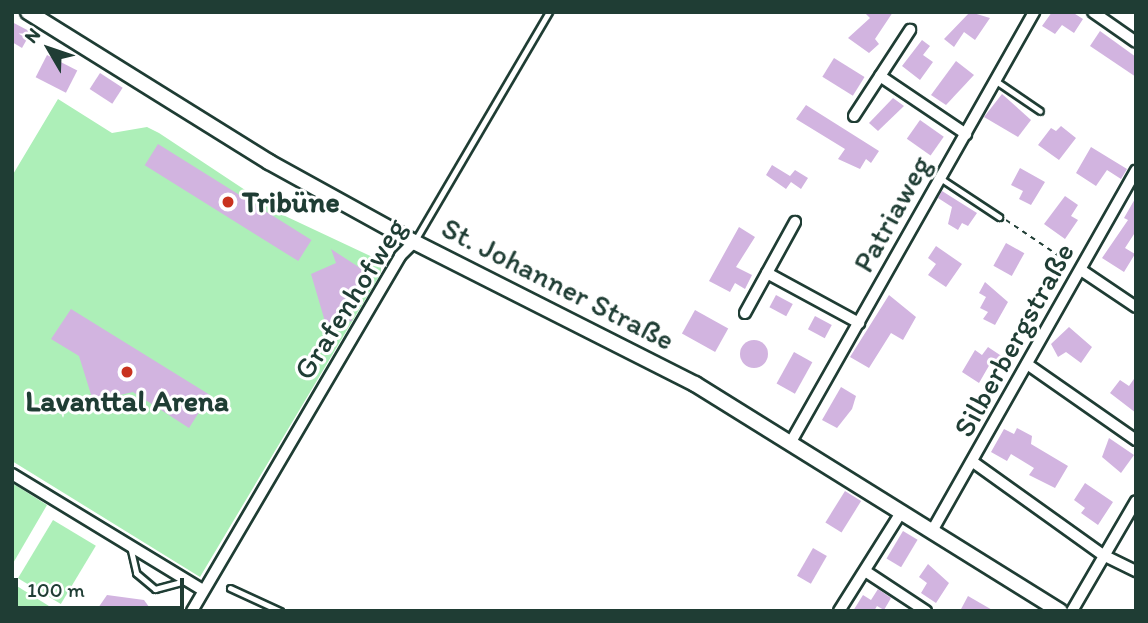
<!DOCTYPE html>
<html>
<head>
<meta charset="utf-8">
<style>
  body { margin:0 }
  #map { position:relative; width:1148px; height:623px; overflow:hidden; background:#fff; font-family:Itim,sans-serif }
  div>[style] { position:absolute }
  .green>* { inset:0; background:#adefb8; transform-origin:0 0 }
  .building>* { inset:0; background:#d2b4e0; transform-origin:0 0 }
  .round { border-radius:50% }
  .path>* { height:2px; margin-top:-1px; transform-origin:0; background:repeating-linear-gradient(90deg,#1f3d34 0 5px,transparent 0 10px) }
  .roads { filter:drop-shadow(2px 0 #1f3d34) drop-shadow(-2px 0 #1f3d34) drop-shadow(0 2px #1f3d34) drop-shadow(0 -2px #1f3d34) }
  .service>* { height:5px; margin:-2.5px; padding:0 2.5px; transform-origin:2.5px; border-radius:2.5px; background:#fff }
  .minor>* { height:10px; margin:-5px; padding:0 5px; transform-origin:5px; border-radius:5px; background:#fff }
  .tertiary>* { height:14px; margin:-7px; padding:0 7px; transform-origin:7px; border-radius:7px; background:#fff }
  .dots>* { width:19px; height:19px; translate:-50% -50%; box-sizing:border-box; border:4px solid #fff; border-radius:50% }
  span { translate:-50% -50%; white-space:nowrap; text-align:center; line-height:1.15; -webkit-text-stroke:6px #fff; paint-order:stroke }
  .poi-label { font-size:30px; color:#1f3d34; font-weight:700 }
  .left { translate:0 -50%; text-align:left }
  .street-label { font-size:30px; color:#1f3d34 }
  .frame { position:absolute; inset:0; border:14px solid #1f3d34; pointer-events:none }
  .north { position:absolute; left:14px; top:14px; width:70px; height:70px; -webkit-text-stroke:5px #fff; paint-order:stroke; rotate:309deg; font-size:19px; font-weight:700; line-height:28px; text-align:center; color:#1f3d34 }
  .north::after { content:''; display:block; margin:auto; width:24px; height:32px; background:#1f3d34; clip-path:polygon(50% 0,100% 100%,50% 72%,0 100%) }
  .scale { position:absolute; left:14px; top:578px; width:170px; height:32px; box-sizing:border-box; border:4px solid #1f3d34; border-top:0; padding-left:9px; font-size:21px; line-height:24px; white-space:nowrap; color:#1f3d34; -webkit-text-stroke:5px #fff; paint-order:stroke }
</style>
</head>
<body>
<div id="map">
  <div class="green">
    <i style="clip-path:polygon(58px 99px,112px 133px,147px 127px,159px 133px,283px 215px,381px 261px,381px 273px,200px 577px,12px 461px,12px 176px)"></i>
    <i style="clip-path:polygon(12px 483px,47px 505px,12px 565px)"></i>
    <i style="left:53px;top:520px;width:50px;height:68px;rotate:31deg"></i>
    <i style="clip-path:polygon(12px 583px,57px 611px,12px 611px)"></i>
  </div>
  <div class="building">
    <i style="clip-path:polygon(864px 12px,893px 12px,875px 39px,879px 44px,869px 53px,848px 38px,870px 18px)"></i>
    <i style="clip-path:polygon(970px 12px,990px 18px,975px 40px,964px 32px,954px 47px,944px 39px)"></i>
    <i style="clip-path:polygon(1052px 12px,1072px 12px,1083px 19px,1074px 33px,1062px 25px,1055px 34px,1042px 26px)"></i>
    <i style="clip-path:polygon(12px 22px,31px 32px,22px 48px,12px 42px)"></i>
    <i style="clip-path:polygon(1100px 31px,1136px 57px,1136px 77px,1090px 46px)"></i>
    <i style="clip-path:polygon(922px 40px,930px 46px,923px 55px,933px 62px,920px 80px,902px 66px)"></i>
    <i style="left:47px;top:55px;width:34px;height:25px;rotate:27deg"></i>
    <i style="left:834px;top:58px;width:36px;height:22px;rotate:32deg"></i>
    <i style="clip-path:polygon(956px 61px,974px 75px,946px 105px,931px 95px)"></i>
    <i style="left:100px;top:73px;width:27px;height:19px;rotate:33deg"></i>
    <i style="clip-path:polygon(1002px 94px,1031px 120px,1018px 137px,984px 117px)"></i>
    <i style="clip-path:polygon(893px 98px,904px 106px,878px 131px,869px 123px)"></i>
    <i style="clip-path:polygon(806px 105px,879px 151px,871px 163px,866px 159px,860px 169px,838px 159px,845px 149px,796px 119px)"></i>
    <i style="left:920px;top:120px;width:29px;height:23px;rotate:35deg"></i>
    <i style="clip-path:polygon(1061px 126px,1076px 138px,1059px 160px,1038px 145px,1051px 128px,1056px 131px)"></i>
    <i style="left:158px;top:144px;width:181px;height:25px;rotate:32deg"></i>
    <i style="clip-path:polygon(1091px 147px,1127px 169px,1121px 179px,1107px 170px,1096px 186px,1076px 173px)"></i>
    <i style="clip-path:polygon(772px 165px,790px 176px,795px 170px,808px 178px,801px 189px,791px 182px,786px 189px,766px 175px)"></i>
    <i style="clip-path:polygon(1020px 168px,1045px 182px,1031px 205px,1019px 199px,1023px 191px,1011px 185px)"></i>
    <i style="clip-path:polygon(942px 191px,977px 213px,968px 226px,962px 223px,958px 230px,948px 224px,952px 207px,938px 198px)"></i>
    <i style="clip-path:polygon(1065px 196px,1078px 205px,1071px 216px,1078px 220px,1065px 239px,1044px 224px)"></i>
    <i style="clip-path:polygon(1136px 197px,1136px 231px,1125px 248px,1135px 254px,1124px 272px,1102px 258px,1128px 220px,1124px 218px)"></i>
    <i style="clip-path:polygon(739px 227px,755px 237px,736px 267px,752px 275px,745px 289px,735px 283px,730px 292px,709px 281px)"></i>
    <i style="left:1006px;top:243px;width:21px;height:26px;rotate:29deg"></i>
    <i style="clip-path:polygon(936px 246px,962px 264px,946px 287px,928px 275px,936px 264px,928px 258px)"></i>
    <i style="clip-path:polygon(331px 249px,374px 277px,361px 286px,351px 303px,352px 321px,326px 325px,311px 274px,336px 263px)"></i>
    <i style="clip-path:polygon(985px 282px,1008px 302px,995px 325px,983px 319px,988px 312px,980px 308px,986px 297px,979px 293px)"></i>
    <i style="left:776px;top:295px;width:19px;height:14px;rotate:28deg"></i>
    <i style="clip-path:polygon(889px 295px,916px 317px,903px 340px,891px 333px,869px 368px,850px 357px)"></i>
    <i style="clip-path:polygon(71px 309px,210px 395px,189px 428px,133px 392px,93px 401px,79px 356px,51px 339px)"></i>
    <i style="left:695px;top:310px;width:38px;height:27px;rotate:29deg"></i>
    <i style="left:815px;top:316px;width:19px;height:15px;rotate:28deg"></i>
    <i style="clip-path:polygon(1069px 327px,1092px 347px,1081px 363px,1066px 352px,1058px 357px,1051px 344px)"></i>
    <i class="round" style="left:740px;top:340px;width:28px;height:28px"></i>
    <i style="clip-path:polygon(988px 347px,1009px 361px,1002px 372px,990px 364px,979px 383px,962px 372px,975px 350px,982px 355px)"></i>
    <i style="left:794px;top:352px;width:21px;height:36px;rotate:29deg"></i>
    <i style="clip-path:polygon(1136px 376px,1136px 413px,1110px 393px,1120px 380px,1129px 386px)"></i>
    <i style="clip-path:polygon(841px 387px,856px 396px,852px 409px,837px 428px,822px 420px)"></i>
    <i style="clip-path:polygon(1017px 428px,1032px 436px,1031px 444px,1068px 466px,1055px 488px,1029px 475px,1034px 468px,1011px 454px,1007px 461px,991px 452px,1004px 429px,1014px 434px)"></i>
    <i style="clip-path:polygon(1109px 438px,1134px 455px,1121px 473px,1102px 457px)"></i>
    <i style="clip-path:polygon(1085px 483px,1113px 502px,1098px 525px,1081px 513px,1085px 508px,1074px 500px)"></i>
    <i style="left:845px;top:491px;width:19px;height:37px;rotate:32deg"></i>
    <i style="left:903px;top:531px;width:17px;height:32px;rotate:31deg"></i>
    <i style="left:813px;top:548px;width:16px;height:32px;rotate:30deg"></i>
    <i style="clip-path:polygon(928px 564px,949px 583px,936px 603px,921px 593px,927px 583px,919px 577px)"></i>
    <i style="clip-path:polygon(878px 589px,891px 598px,884px 610px,877px 606px,874px 611px,853px 611px,863px 595px,871px 600px)"></i>
    <i style="clip-path:polygon(107px 595px,144px 600px,152px 611px,96px 611px)"></i>
    <i style="clip-path:polygon(968px 596px,994px 611px,960px 611px)"></i>
  </div>
  <div class="path">
    <i style="left:1006px;top:220px;width:78px;rotate:34.1deg"></i>
  </div>
  <div class="roads">
    <div class="service">
      <i style="left:996px;top:81px;width:53px;rotate:34.3deg"></i>
      <i style="left:940px;top:178px;width:71px;rotate:33.5deg"></i>
      <i style="left:414px;top:242px;width:267px;rotate:-59.6deg"></i>
      <i style="left:130px;top:546px;width:28px;rotate:77deg"></i>
      <i style="left:136px;top:573px;width:25px;rotate:40deg"></i>
      <i style="left:155px;top:589px;width:31px;rotate:-15deg"></i>
      <i style="left:230px;top:588px;width:55px;rotate:24.7deg"></i>
    </div>
    <div class="minor">
      <i style="left:1093px;top:12px;width:52px;rotate:34.9deg"></i>
      <i style="left:880px;top:76px;width:104px;rotate:34deg"></i>
      <i style="left:854px;top:116px;width:103px;rotate:-56.9deg"></i>
      <i style="left:1081px;top:270px;width:66px;rotate:33.9deg"></i>
      <i style="left:767px;top:273px;width:105px;rotate:28.5deg"></i>
      <i style="left:745px;top:313px;width:104px;rotate:-61.2deg"></i>
      <i style="left:1027px;top:364px;width:133px;rotate:34.9deg"></i>
      <i style="left:792px;top:440px;width:492px;rotate:-60.5deg"></i>
      <i style="left:973px;top:462px;width:160px;rotate:35.6deg"></i>
      <i style="left:1103px;top:555px;width:37px;rotate:26deg"></i>
      <i style="left:12px;top:474px;width:223px;rotate:31.3deg"></i>
      <i style="left:932px;top:531px;width:414px;rotate:-60.5deg"></i>
      <i style="left:865px;top:571px;width:73px;rotate:33.3deg"></i>
      <i style="left:192px;top:611px;width:411px;rotate:-59.6deg"></i>
      <i style="left:400px;top:256px;width:20px;rotate:-45deg"></i>
      <i style="left:839px;top:611px;width:118px;rotate:-57.8deg"></i>
      <i style="left:1072px;top:611px;width:127px;rotate:-59.8deg"></i>
    </div>
    <div class="tertiary">
      <i style="left:28px;top:12px;width:284px;rotate:31.9deg"></i>
      <i style="left:269px;top:162px;width:166px;rotate:28.9deg"></i>
      <i style="left:414px;top:242px;width:315px;rotate:26.8deg"></i>
      <i style="left:695px;top:384px;width:430px;rotate:31.9deg"></i>
    </div>
  </div>
  <div class="dots">
    <i style="left:228px;top:202px;background:#c8321e"></i>
    <i style="left:127px;top:372px;background:#c8321e"></i>
  </div>
  <div class="poi-label">
    <span class="left" style="left:242px;top:202px">Tribüne</span>
    <span style="left:127px;top:401px">Lavanttal Arena</span>
  </div>
  <div class="street-label">
    <span style="left:892px;top:214px;rotate:-61deg">Patriaweg</span>
    <span style="left:558px;top:284px;rotate:27deg">St. Johanner Straße</span>
    <span style="left:350px;top:299px;rotate:-58deg">Grafenhofweg</span>
    <span style="left:1014px;top:340px;rotate:-61deg">Silberbergstraße</span>
  </div>
  <div class="frame"></div>
  <div class="north">N</div>
  <div class="scale">100 m</div>
</div>
</body>
</html>
